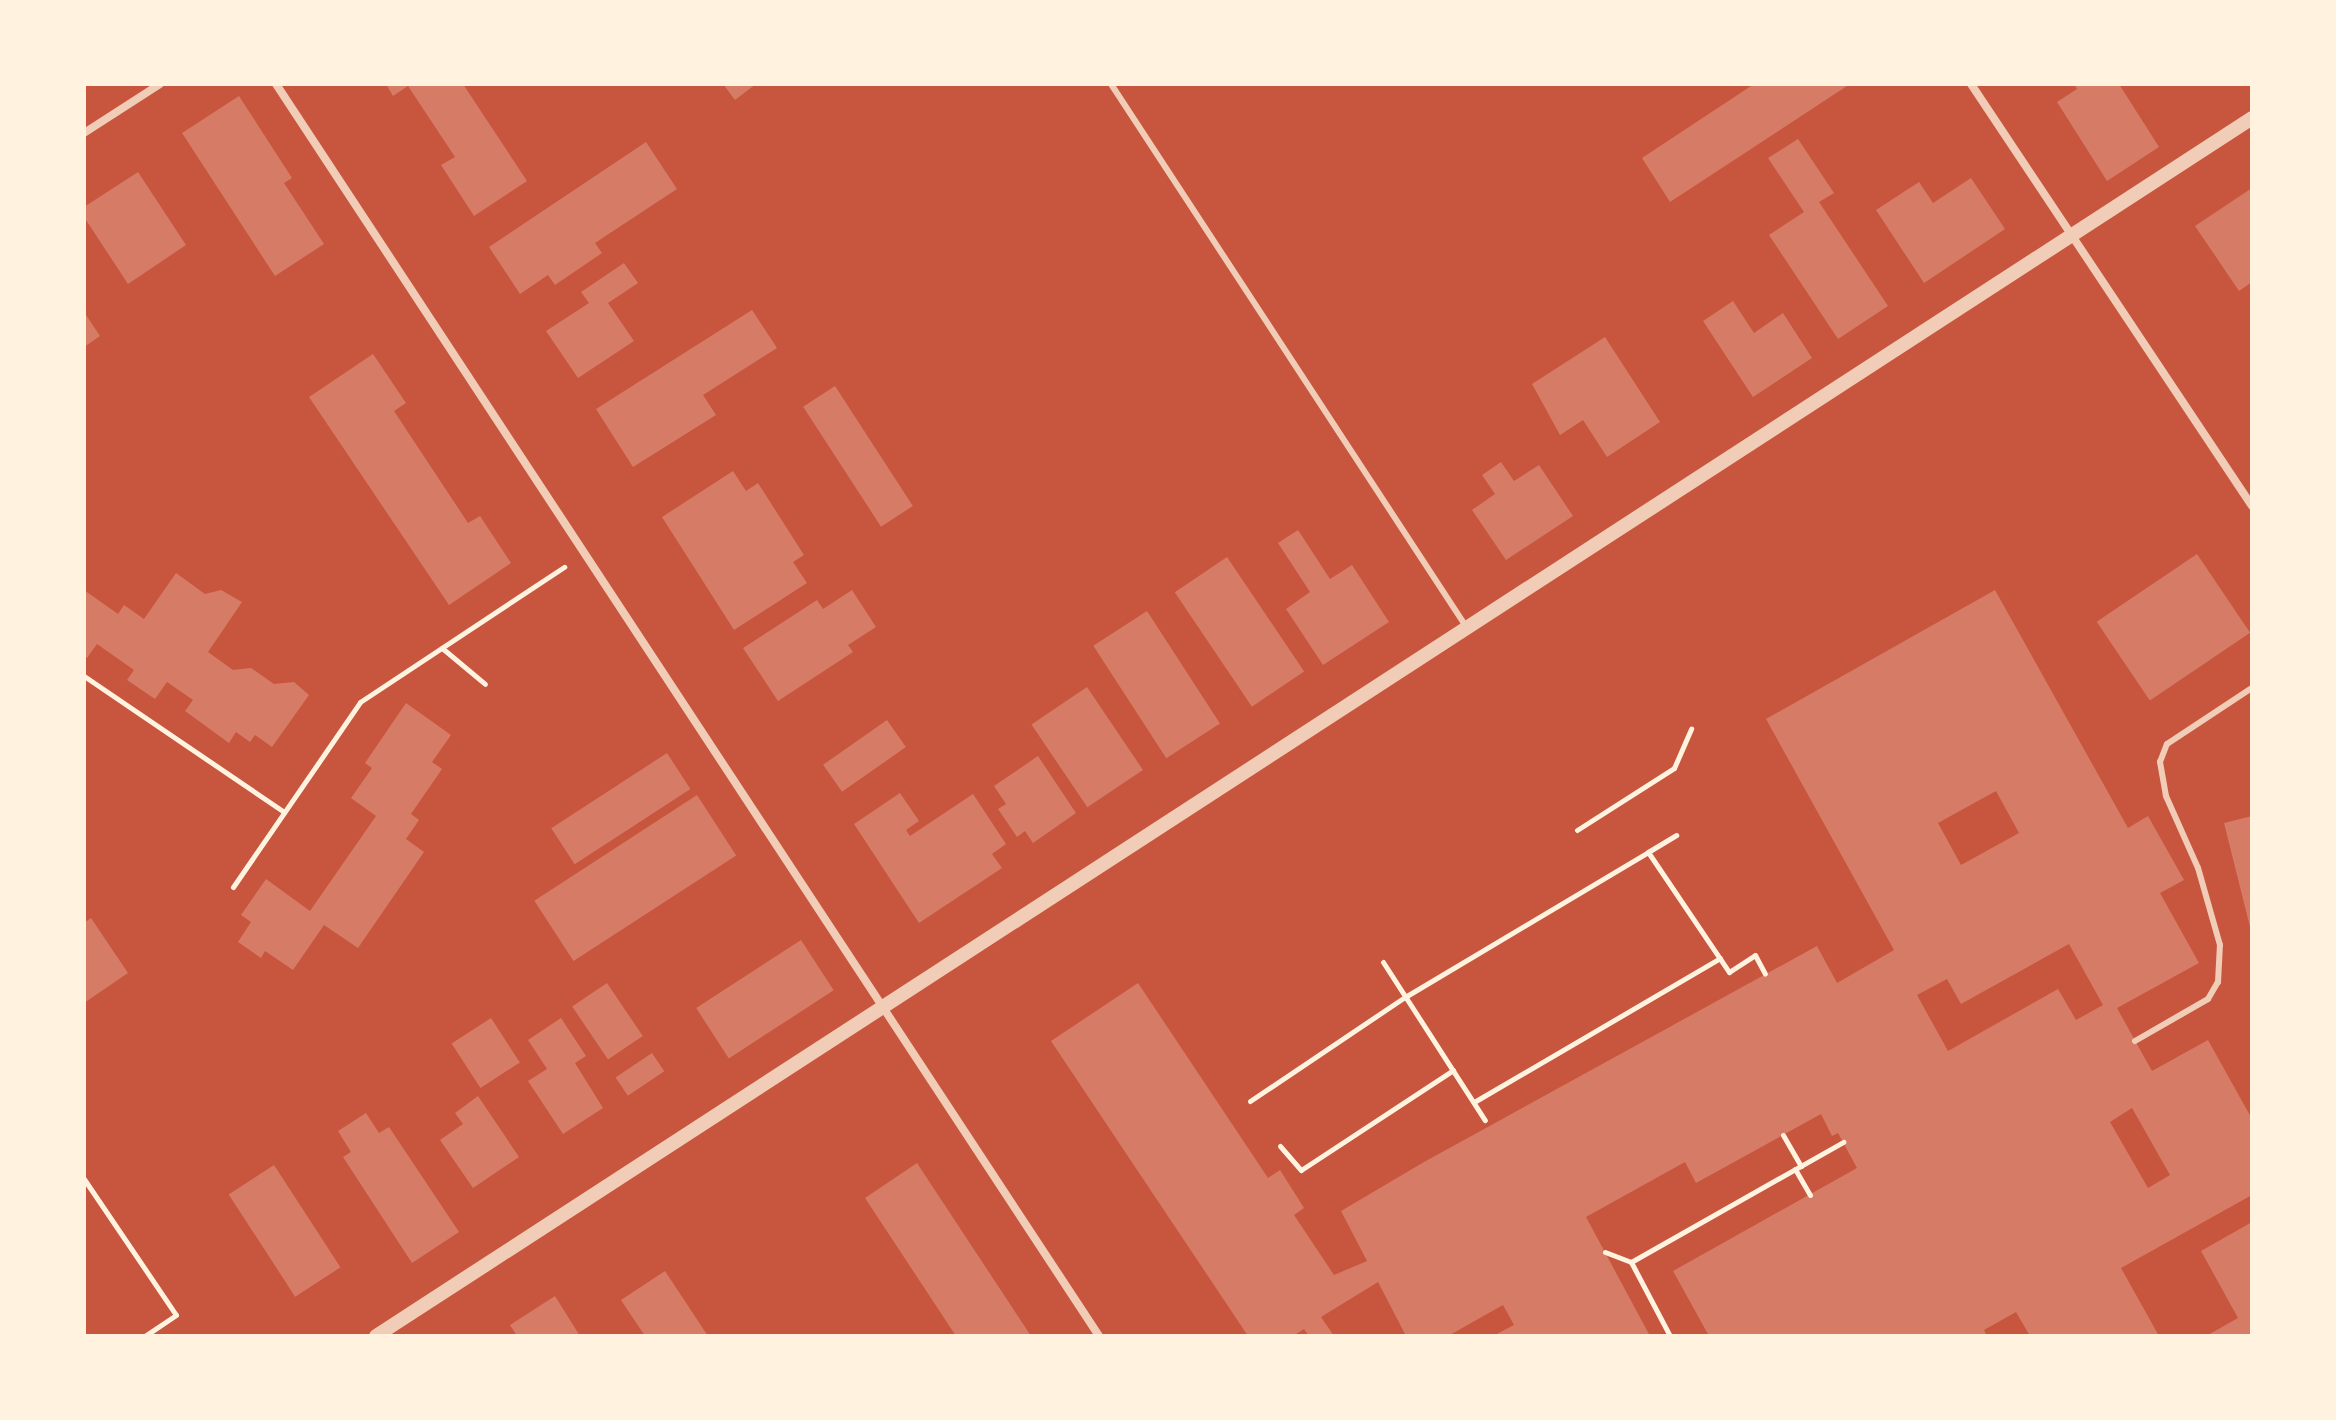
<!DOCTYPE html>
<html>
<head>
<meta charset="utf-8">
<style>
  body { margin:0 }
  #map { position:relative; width:2336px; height:1420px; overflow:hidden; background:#c8553d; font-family:"Exo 2",sans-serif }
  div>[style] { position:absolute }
  .building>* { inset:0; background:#d67c66; transform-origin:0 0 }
  .path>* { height:5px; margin:-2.5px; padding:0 2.5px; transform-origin:2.5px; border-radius:2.5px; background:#fff3e0 }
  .service>* { height:6px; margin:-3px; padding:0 3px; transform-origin:3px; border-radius:3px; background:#f1ccb7 }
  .minor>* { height:8px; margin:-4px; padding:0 4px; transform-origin:4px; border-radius:4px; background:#f1ccb7 }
  .tertiary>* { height:14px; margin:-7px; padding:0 7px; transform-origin:7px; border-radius:7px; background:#f1ccb7 }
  span { translate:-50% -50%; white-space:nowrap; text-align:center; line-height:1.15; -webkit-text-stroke:8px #fff3e0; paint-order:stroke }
  .frame { position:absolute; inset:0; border:86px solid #fff3e0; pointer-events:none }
</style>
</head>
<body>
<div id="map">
  <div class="building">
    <i style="clip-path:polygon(386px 84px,463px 84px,527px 181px,474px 216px,441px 165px,455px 157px,408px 86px,393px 96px)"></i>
    <i style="clip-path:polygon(723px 84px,756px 84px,735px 100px)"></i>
    <i style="clip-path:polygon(1754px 84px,1850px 84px,1670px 202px,1642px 158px)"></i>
    <i style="clip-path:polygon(2074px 84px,2119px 84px,2159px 147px,2107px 181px,2057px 102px,2077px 89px)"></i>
    <i style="clip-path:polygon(239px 96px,292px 178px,284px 183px,324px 244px,275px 276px,182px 133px)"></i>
    <i style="clip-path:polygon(1798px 139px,1834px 193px,1819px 202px,1888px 306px,1838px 339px,1769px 235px,1804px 212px,1768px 158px)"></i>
    <i style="clip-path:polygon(646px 142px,677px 189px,595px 243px,602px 253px,555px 285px,548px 275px,520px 294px,489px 247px)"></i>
    <i style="clip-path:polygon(138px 172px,186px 245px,128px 284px,84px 217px,84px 207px)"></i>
    <i style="clip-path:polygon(1971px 178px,2005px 229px,1924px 283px,1876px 210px,1919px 182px,1933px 203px)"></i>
    <i style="clip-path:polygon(2252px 188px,2252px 282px,2239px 291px,2195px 226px)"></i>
    <i style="clip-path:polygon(624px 263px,638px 283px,608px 303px,634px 341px,578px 378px,546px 331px,589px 303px,581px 292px)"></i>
    <i style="clip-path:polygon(1733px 301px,1754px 333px,1783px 313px,1812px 358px,1753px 397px,1703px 321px)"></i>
    <i style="clip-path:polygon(752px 310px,777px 348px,703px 395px,716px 415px,633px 467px,596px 409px)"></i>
    <i style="clip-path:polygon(84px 312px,100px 336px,84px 347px)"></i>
    <i style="clip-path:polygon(1605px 337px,1660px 422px,1607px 457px,1583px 420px,1560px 435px,1532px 384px)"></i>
    <i style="clip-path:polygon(373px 354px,406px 403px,394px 411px,468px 523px,480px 516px,511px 563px,449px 605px,309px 397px)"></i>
    <i style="left:835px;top:386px;width:143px;height:38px;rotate:57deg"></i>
    <i style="clip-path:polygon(1501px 462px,1514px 481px,1539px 465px,1573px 516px,1506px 560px,1472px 510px,1495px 494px,1482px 475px)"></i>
    <i style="clip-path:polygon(733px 471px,746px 491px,758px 483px,804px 555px,793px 562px,807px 583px,734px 630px,662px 517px)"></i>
    <i style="clip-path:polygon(1298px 530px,1330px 579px,1352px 565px,1389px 622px,1323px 665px,1286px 609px,1310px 592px,1278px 543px)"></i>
    <i style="left:2197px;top:554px;width:95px;height:121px;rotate:56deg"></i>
    <i style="left:1227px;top:557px;width:138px;height:63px;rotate:56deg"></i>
    <i style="clip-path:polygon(176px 573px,205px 594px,221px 590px,242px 602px,208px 652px,233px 670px,251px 668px,274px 684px,294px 682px,309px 695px,272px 747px,255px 735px,250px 742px,236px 732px,229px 743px,185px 711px,193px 700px,167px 682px,155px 699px,127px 680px,134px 670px,97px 644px,87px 658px,84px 656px,84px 590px,118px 614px,124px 605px,144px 619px)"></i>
    <i style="clip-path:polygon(852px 590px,876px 627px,848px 645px,853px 652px,778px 701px,743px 648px,817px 600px,823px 609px)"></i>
    <i style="clip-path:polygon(evenodd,1995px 590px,2128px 828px,2148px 816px,2184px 880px,2160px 893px,2199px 963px,2117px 1008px,2152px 1071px,2208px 1040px,2252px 1119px,2252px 1195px,2121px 1268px,2159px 1336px,2030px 1336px,2016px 1312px,1984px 1330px,1987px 1336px,1709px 1336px,1673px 1271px,1857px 1168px,1838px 1133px,1832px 1136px,1821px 1114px,1696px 1183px,1685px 1162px,1586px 1217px,1650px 1336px,1493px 1336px,1514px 1325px,1503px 1305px,1448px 1336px,1406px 1336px,1378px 1282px,1321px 1317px,1334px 1336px,1309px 1336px,1304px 1329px,1293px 1336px,1248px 1336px,1051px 1041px,1138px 983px,1268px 1178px,1280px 1170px,1304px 1208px,1294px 1215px,1334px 1275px,1367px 1261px,1341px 1211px,1424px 1162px,1817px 946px,1837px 983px,1894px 950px,1766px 719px,1995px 590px,1996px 791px,2019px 833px,1961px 865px,1938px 823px,1996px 791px,1995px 590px,2069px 944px,2103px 1005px,2076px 1020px,2058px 989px,1948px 1051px,1917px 995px,1947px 979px,1961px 1004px,2069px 944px,1995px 590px,2132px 1108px,2170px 1175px,2148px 1188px,2110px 1122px,2132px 1108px)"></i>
    <i style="left:1147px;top:611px;width:134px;height:64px;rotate:57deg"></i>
    <i style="left:1087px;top:687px;width:100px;height:67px;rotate:56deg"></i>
    <i style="clip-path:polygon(406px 703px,451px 735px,432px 762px,442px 769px,411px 814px,419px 820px,406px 839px,424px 852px,358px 948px,324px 925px,293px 970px,265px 951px,261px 958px,238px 942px,251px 922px,241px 915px,266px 879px,310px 911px,376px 816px,351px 798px,372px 768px,365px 763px)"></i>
    <i style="left:887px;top:720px;width:33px;height:78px;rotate:55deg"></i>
    <i style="left:667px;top:753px;width:43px;height:138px;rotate:57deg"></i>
    <i style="clip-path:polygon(1038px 756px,1076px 813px,1033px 843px,1025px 831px,1017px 837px,998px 809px,1006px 804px,994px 786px)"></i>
    <i style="clip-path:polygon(900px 793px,919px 821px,906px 830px,910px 836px,973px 794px,1006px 844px,992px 854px,1002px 868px,919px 923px,854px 824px)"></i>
    <i style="left:697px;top:795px;width:72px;height:194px;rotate:57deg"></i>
    <i style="clip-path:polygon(2252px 816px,2252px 931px,2251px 931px,2224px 823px)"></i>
    <i style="clip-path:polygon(91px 918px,128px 973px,84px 1003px,84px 923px)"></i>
    <i style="left:801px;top:940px;width:60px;height:125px;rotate:57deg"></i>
    <i style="left:607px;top:983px;width:64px;height:42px;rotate:56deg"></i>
    <i style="left:491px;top:1018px;width:53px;height:47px;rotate:57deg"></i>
    <i style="clip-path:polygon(561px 1018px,586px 1056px,575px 1063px,603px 1108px,563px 1134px,528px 1081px,547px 1069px,528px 1040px)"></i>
    <i style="left:652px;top:1053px;width:22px;height:44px;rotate:56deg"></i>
    <i style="clip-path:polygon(478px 1096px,519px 1157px,473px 1188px,440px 1140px,463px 1124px,455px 1113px)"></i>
    <i style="clip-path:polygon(366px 1113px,379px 1133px,389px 1127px,459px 1232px,412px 1263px,343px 1157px,351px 1152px,338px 1131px)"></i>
    <i style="clip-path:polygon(917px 1163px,1031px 1336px,956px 1336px,865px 1198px)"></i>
    <i style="left:274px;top:1165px;width:122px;height:54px;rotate:57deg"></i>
    <i style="clip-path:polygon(2252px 1222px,2252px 1336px,2206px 1336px,2238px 1318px,2201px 1251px)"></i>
    <i style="clip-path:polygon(665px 1271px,708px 1336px,645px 1336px,621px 1300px)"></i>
    <i style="clip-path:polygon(555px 1296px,580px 1336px,517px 1336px,510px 1325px)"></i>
  </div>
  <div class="path">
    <i style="left:442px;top:648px;width:56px;rotate:39.9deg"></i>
    <i style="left:84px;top:676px;width:242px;rotate:34.2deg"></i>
    <i style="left:1577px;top:830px;width:115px;rotate:-32.6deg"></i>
    <i style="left:1674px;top:768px;width:43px;rotate:-66.4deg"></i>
    <i style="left:1648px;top:852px;width:33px;rotate:-31deg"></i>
    <i style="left:233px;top:887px;width:224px;rotate:-55.5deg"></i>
    <i style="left:360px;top:702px;width:245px;rotate:-33.5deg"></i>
    <i style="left:1383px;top:962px;width:188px;rotate:57.2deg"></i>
    <i style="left:1250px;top:1101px;width:187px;rotate:-33.9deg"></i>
    <i style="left:1405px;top:997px;width:283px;rotate:-30.8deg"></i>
    <i style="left:1648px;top:852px;width:145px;rotate:56deg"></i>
    <i style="left:1729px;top:972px;width:31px;rotate:-33deg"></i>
    <i style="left:1755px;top:955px;width:21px;rotate:62deg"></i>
    <i style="left:1474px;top:1102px;width:285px;rotate:-30.3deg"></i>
    <i style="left:1783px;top:1135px;width:36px;rotate:60deg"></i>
    <i style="left:1280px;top:1146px;width:32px;rotate:49deg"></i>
    <i style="left:1301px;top:1170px;width:182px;rotate:-33.3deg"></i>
    <i style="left:1795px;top:1169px;width:30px;rotate:60deg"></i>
    <i style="left:84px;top:1179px;width:164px;rotate:55.9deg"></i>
    <i style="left:176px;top:1315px;width:37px;rotate:146deg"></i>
    <i style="left:1605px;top:1252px;width:28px;rotate:21deg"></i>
    <i style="left:1631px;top:1262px;width:84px;rotate:62.2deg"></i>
    <i style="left:1631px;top:1262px;width:244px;rotate:-29.5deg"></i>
  </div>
  <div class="service">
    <i style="left:1111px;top:84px;width:650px;rotate:56.8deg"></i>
    <i style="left:2135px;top:1041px;width:84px;rotate:-29.9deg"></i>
    <i style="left:2208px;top:999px;width:20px;rotate:-60deg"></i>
    <i style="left:2218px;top:982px;width:37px;rotate:-87deg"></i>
    <i style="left:2220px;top:945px;width:80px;rotate:-105.9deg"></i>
    <i style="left:2198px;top:868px;width:79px;rotate:-114deg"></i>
    <i style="left:2166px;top:796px;width:35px;rotate:-100deg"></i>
    <i style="left:2160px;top:762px;width:19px;rotate:-69deg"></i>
    <i style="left:2167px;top:744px;width:102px;rotate:-33.4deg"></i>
  </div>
  <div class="minor">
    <i style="left:276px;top:84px;width:1498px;rotate:56.68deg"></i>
    <i style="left:1971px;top:84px;width:507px;rotate:56.34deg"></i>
    <i style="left:84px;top:133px;width:90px;rotate:-32.8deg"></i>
  </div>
  <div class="tertiary">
    <i style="left:376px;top:1336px;width:2237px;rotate:-32.99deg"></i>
  </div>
  <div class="frame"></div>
</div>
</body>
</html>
